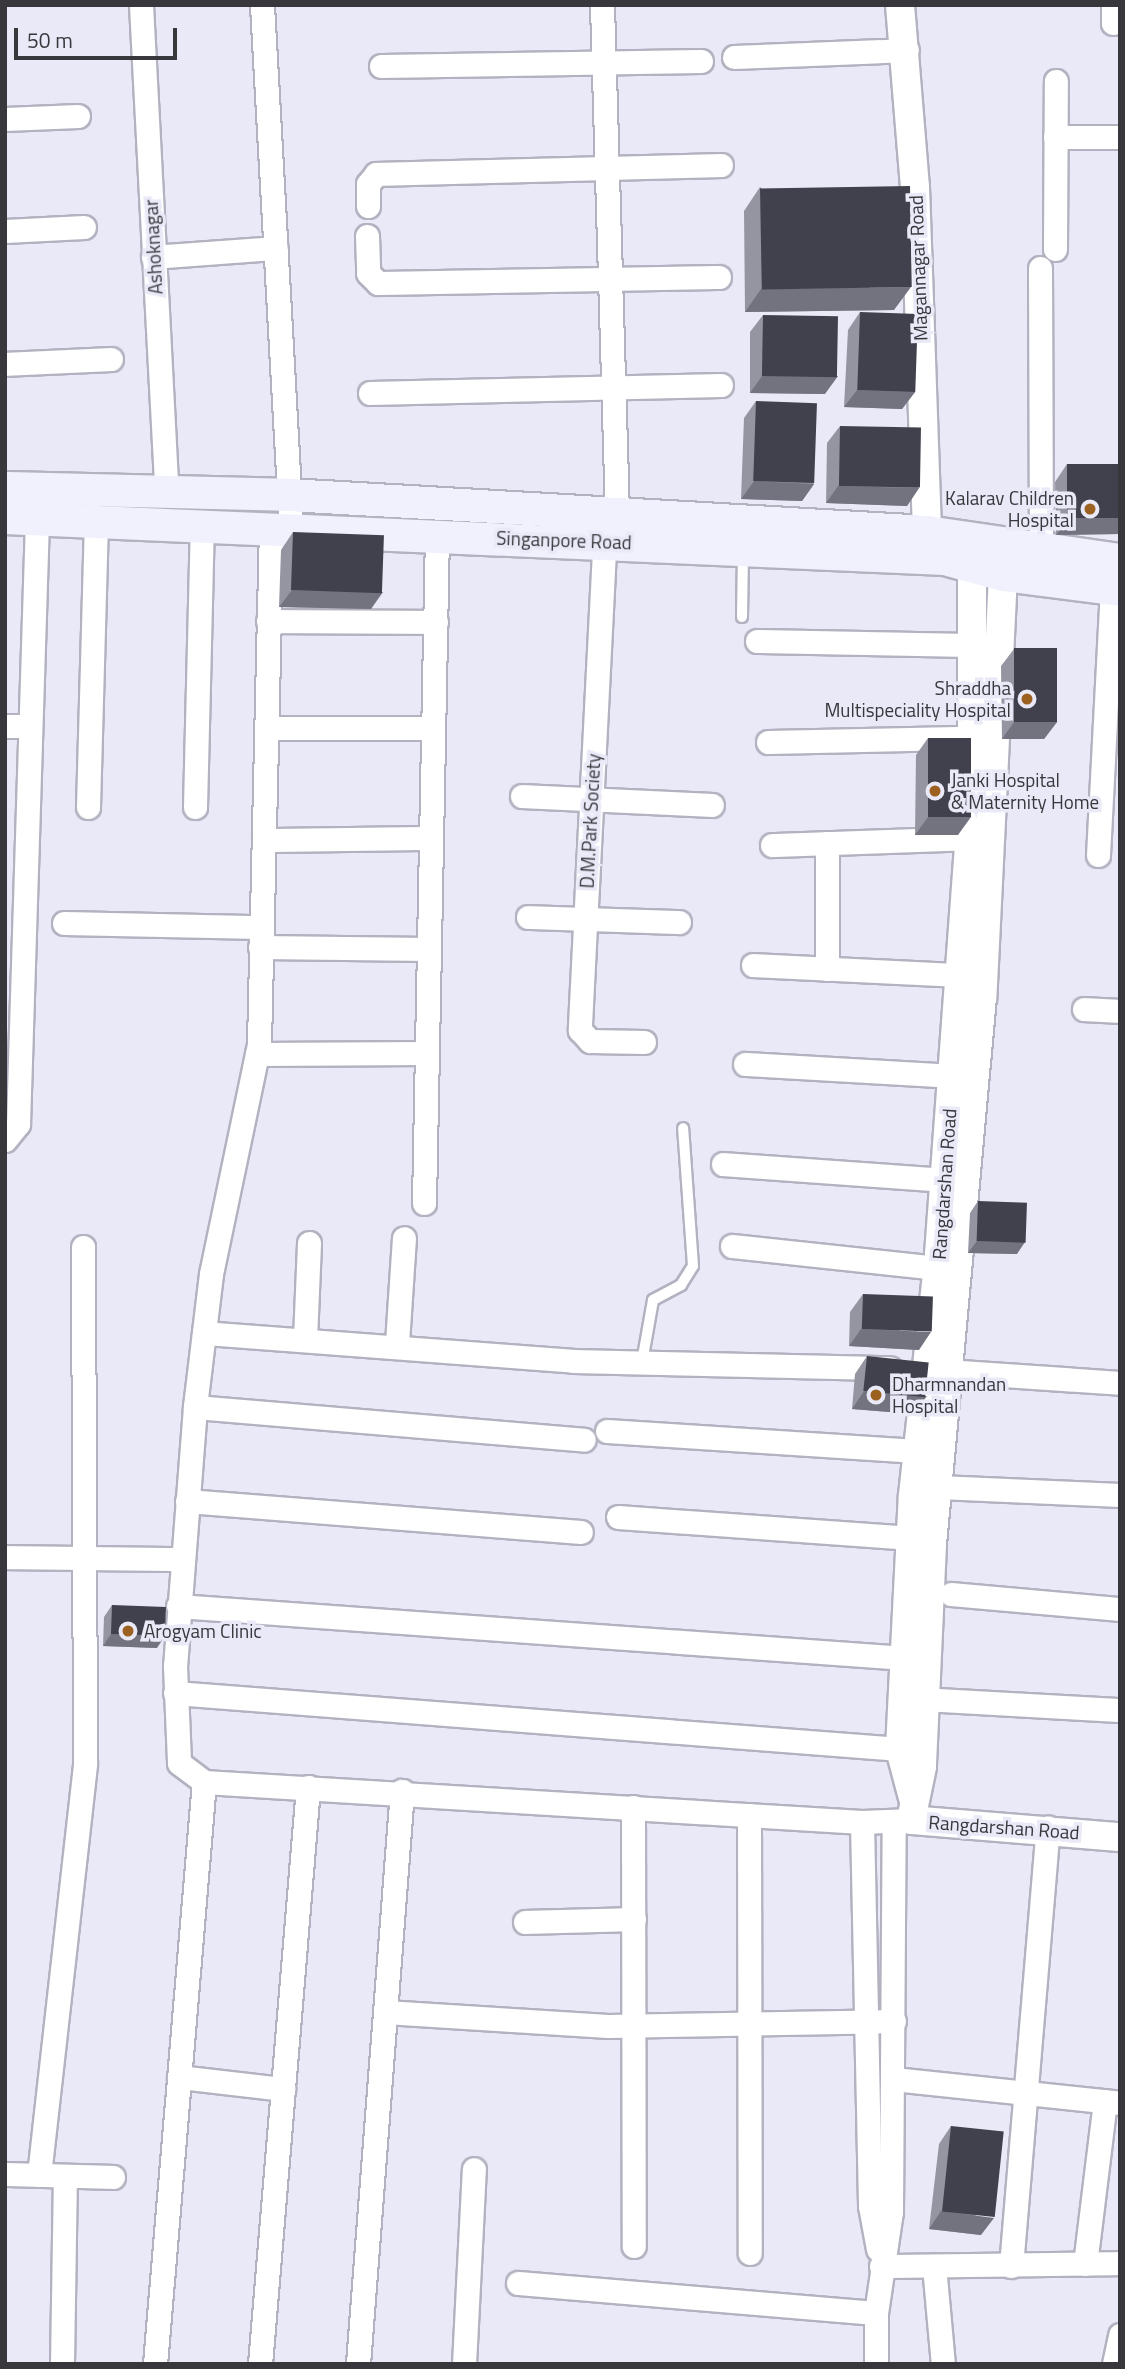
<!DOCTYPE html>
<html>
<head>
<meta charset="utf-8">
<style>
  body { margin:0 }
  #map { position:relative; width:1125px; height:2369px; overflow:hidden; background:#e9e9f8; font-family:"Titillium Web",sans-serif }
  div>[style] { position:absolute }
  .roads { filter:drop-shadow(2px 0 #b2b2c0) drop-shadow(-2px 0 #b2b2c0) drop-shadow(0 2px #b2b2c0) drop-shadow(0 -2px #b2b2c0) }
  .service>* { height:10px; margin:-5px; padding:0 5px; transform-origin:5px; border-radius:5px; background:#fff }
  .minor>* { height:23px; margin:-11.5px; padding:0 11.5px; transform-origin:11.5px; border-radius:11.5px; background:#fff }
  .tertiary>* { height:28px; margin:-14px; padding:0 14px; transform-origin:14px; border-radius:14px; background:#fff }
  .secondary>* { height:32px; margin:-16px; padding:0 16px; transform-origin:16px; border-radius:16px; background:#f1f1fd }
  .wall>* { inset:0; background:#9595a2 }
  .shaded-wall>* { inset:0; background:#737380 }
  .building>* { inset:0; background:#41414d; transform-origin:0 0 }
  .dots>* { width:19px; height:19px; translate:-50% -50%; box-sizing:border-box; border:4px solid #e9e9f8; border-radius:50% }
  span { translate:-50% -50%; white-space:nowrap; text-align:center; line-height:1.15; -webkit-text-stroke:7px #e9e9f8; paint-order:stroke }
  .street-label { font-size:19px; color:#37373c }
  .poi-label { font-size:19px; color:#37373c }
  .right { translate:-100% -50%; text-align:right }
  .left { translate:0 -50%; text-align:left }
  .frame { position:absolute; inset:0; border:7px solid #37373c; pointer-events:none }
  .scale { position:absolute; left:14px; top:28px; width:163px; height:32px; box-sizing:border-box; border:4px solid #37373c; border-top:0; padding-left:9px; font-size:21px; line-height:24px; white-space:nowrap; color:#37373c; -webkit-text-stroke:5px #e9e9f8; paint-order:stroke }
</style>
</head>
<body>
<div id="map">
  <div class="roads">
    <div class="service">
      <i style="left:742px;top:617px;width:62px;rotate:-89.1deg"></i>
      <i style="left:642px;top:1362px;width:63px;rotate:-79.9deg"></i>
      <i style="left:653px;top:1300px;width:32px;rotate:-28deg"></i>
      <i style="left:681px;top:1285px;width:22px;rotate:-58deg"></i>
      <i style="left:693px;top:1266px;width:138px;rotate:-94.1deg"></i>
    </div>
    <div class="minor">
      <i style="left:141px;top:5px;width:486px;rotate:87deg"></i>
      <i style="left:262px;top:5px;width:523px;rotate:86.82deg"></i>
      <i style="left:602px;top:5px;width:509px;rotate:88.31deg"></i>
      <i style="left:1113px;top:5px;width:18px;rotate:90deg"></i>
      <i style="left:734px;top:57px;width:173px;rotate:-2.3deg"></i>
      <i style="left:381px;top:66px;width:320px;rotate:-0.9deg"></i>
      <i style="left:5px;top:119px;width:73px;rotate:-2.4deg"></i>
      <i style="left:1055px;top:137px;width:65px"></i>
      <i style="left:368px;top:206px;width:22px;rotate:-90deg"></i>
      <i style="left:368px;top:184px;width:13px;rotate:-51deg"></i>
      <i style="left:376px;top:174px;width:345px;rotate:-1.5deg"></i>
      <i style="left:5px;top:231px;width:79px;rotate:-2.9deg"></i>
      <i style="left:367px;top:236px;width:37px;rotate:88deg"></i>
      <i style="left:368px;top:273px;width:14px;rotate:45deg"></i>
      <i style="left:378px;top:283px;width:341px;rotate:-1deg"></i>
      <i style="left:1055px;top:249px;width:168px;rotate:-89.7deg"></i>
      <i style="left:153px;top:257px;width:123px;rotate:-4.2deg"></i>
      <i style="left:1040px;top:268px;width:278px;rotate:89.8deg"></i>
      <i style="left:5px;top:364px;width:106px;rotate:-2.7deg"></i>
      <i style="left:370px;top:393px;width:351px;rotate:-1.3deg"></i>
      <i style="left:271px;top:527px;width:517px;rotate:91.33deg"></i>
      <i style="left:259px;top:1044px;width:235px;rotate:101.8deg"></i>
      <i style="left:211px;top:1274px;width:134px;rotate:96.9deg"></i>
      <i style="left:195px;top:1407px;width:260px;rotate:94.4deg"></i>
      <i style="left:175px;top:1666px;width:97px;rotate:87.6deg"></i>
      <i style="left:179px;top:1763px;width:31px;rotate:37deg"></i>
      <i style="left:204px;top:1782px;width:659px;rotate:3.48deg"></i>
      <i style="left:862px;top:1822px;width:49px;rotate:-2.3deg"></i>
      <i style="left:605px;top:531px;width:500px;rotate:92.9deg"></i>
      <i style="left:580px;top:1030px;width:15px;rotate:48deg"></i>
      <i style="left:590px;top:1041px;width:54px;rotate:1.1deg"></i>
      <i style="left:268px;top:621px;width:168px;rotate:0.3deg"></i>
      <i style="left:757px;top:641px;width:215px;rotate:1.1deg"></i>
      <i style="left:5px;top:726px;width:25px"></i>
      <i style="left:266px;top:728px;width:167px"></i>
      <i style="left:768px;top:742px;width:189px;rotate:-1.2deg"></i>
      <i style="left:522px;top:796px;width:190px;rotate:2.7deg"></i>
      <i style="left:88px;top:807px;width:286px;rotate:-88.4deg"></i>
      <i style="left:195px;top:807px;width:284px;rotate:-88.6deg"></i>
      <i style="left:264px;top:840px;width:167px;rotate:-0.7deg"></i>
      <i style="left:827px;top:843px;width:126px;rotate:90deg"></i>
      <i style="left:772px;top:845px;width:198px;rotate:-2deg"></i>
      <i style="left:1098px;top:855px;width:265px;rotate:-87deg"></i>
      <i style="left:528px;top:917px;width:151px;rotate:1.9deg"></i>
      <i style="left:64px;top:923px;width:197px;rotate:1.2deg"></i>
      <i style="left:260px;top:947px;width:169px;rotate:0.7deg"></i>
      <i style="left:753px;top:965px;width:206px;rotate:2.8deg"></i>
      <i style="left:1084px;top:1009px;width:36px;rotate:3deg"></i>
      <i style="left:257px;top:1054px;width:170px;rotate:-0.3deg"></i>
      <i style="left:745px;top:1064px;width:207px;rotate:3.3deg"></i>
      <i style="left:5px;top:1140px;width:21px;rotate:-51deg"></i>
      <i style="left:18px;top:1124px;width:605px;rotate:-88.2deg"></i>
      <i style="left:723px;top:1164px;width:222px;rotate:4.1deg"></i>
      <i style="left:424px;top:1203px;width:668px;rotate:-88.89deg"></i>
      <i style="left:732px;top:1246px;width:207px;rotate:6.1deg"></i>
      <i style="left:204px;top:1333px;width:370px;rotate:4.3deg"></i>
      <i style="left:573px;top:1361px;width:317px;rotate:1.3deg"></i>
      <i style="left:305px;top:1339px;width:96px;rotate:-87.6deg"></i>
      <i style="left:397px;top:1343px;width:105px;rotate:-86.2deg"></i>
      <i style="left:931px;top:1370px;width:189px;rotate:3.9deg"></i>
      <i style="left:195px;top:1407px;width:390px;rotate:4.8deg"></i>
      <i style="left:607px;top:1431px;width:311px;rotate:3.7deg"></i>
      <i style="left:939px;top:1487px;width:181px;rotate:2.5deg"></i>
      <i style="left:187px;top:1501px;width:395px;rotate:4.5deg"></i>
      <i style="left:618px;top:1517px;width:294px;rotate:4.1deg"></i>
      <i style="left:5px;top:1557px;width:175px;rotate:0.7deg"></i>
      <i style="left:951px;top:1594px;width:170px;rotate:5.1deg"></i>
      <i style="left:178px;top:1606px;width:729px;rotate:4.09deg"></i>
      <i style="left:175px;top:1693px;width:727px;rotate:4.42deg"></i>
      <i style="left:922px;top:1699px;width:198px;rotate:3.2deg"></i>
      <i style="left:633px;top:1807px;width:439px;rotate:89.9deg"></i>
      <i style="left:749px;top:1815px;width:438px;rotate:89.9deg"></i>
      <i style="left:862px;top:1822px;width:384px;rotate:88.8deg"></i>
      <i style="left:870px;top:2206px;width:44px;rotate:79.5deg"></i>
      <i style="left:525px;top:1922px;width:109px;rotate:-1.6deg"></i>
      <i style="left:385px;top:2012px;width:223px;rotate:3.6deg"></i>
      <i style="left:608px;top:2026px;width:286px;rotate:-1deg"></i>
      <i style="left:179px;top:2077px;width:105px;rotate:6.6deg"></i>
      <i style="left:893px;top:2079px;width:228px;rotate:6deg"></i>
      <i style="left:5px;top:2174px;width:108px;rotate:1.6deg"></i>
      <i style="left:39px;top:2175px;width:415px;rotate:-83.6deg"></i>
      <i style="left:85px;top:1763px;width:516px;rotate:-90.22deg"></i>
      <i style="left:1085px;top:2264px;width:164px;rotate:-83deg"></i>
      <i style="left:881px;top:2266px;width:239px;rotate:-0.7deg"></i>
      <i style="left:934px;top:2266px;width:98px;rotate:84.8deg"></i>
      <i style="left:1011px;top:2266px;width:440px;rotate:-85.2deg"></i>
      <i style="left:518px;top:2283px;width:359px;rotate:4.8deg"></i>
      <i style="left:62px;top:2364px;width:188px;rotate:-89.1deg"></i>
      <i style="left:155px;top:2364px;width:584px;rotate:-85.19deg"></i>
      <i style="left:260px;top:2364px;width:579px;rotate:-85.24deg"></i>
      <i style="left:358px;top:2364px;width:575px;rotate:-85.61deg"></i>
      <i style="left:464px;top:2364px;width:195px;rotate:-87.1deg"></i>
      <i style="left:876px;top:2364px;width:51px;rotate:-90deg"></i>
      <i style="left:876px;top:2313px;width:102px;rotate:-81.6deg"></i>
      <i style="left:891px;top:2212px;width:390px;rotate:-89.6deg"></i>
      <i style="left:1114px;top:2364px;width:30px;rotate:-78deg"></i>
    </div>
    <div class="tertiary">
      <i style="left:900px;top:5px;width:183px;rotate:85.3deg"></i>
      <i style="left:915px;top:187px;width:345px;rotate:88deg"></i>
      <i style="left:1003px;top:575px;width:423px;rotate:92.8deg"></i>
      <i style="left:982px;top:997px;width:549px;rotate:95.22deg"></i>
      <i style="left:932px;top:1544px;width:223px;rotate:92.6deg"></i>
      <i style="left:922px;top:1767px;width:54px;rotate:101.7deg"></i>
      <i style="left:911px;top:1820px;width:210px;rotate:4.7deg"></i>
      <i style="left:913px;top:1798px;width:51px;rotate:-104.9deg"></i>
      <i style="left:900px;top:1749px;width:254px;rotate:-87.1deg"></i>
      <i style="left:913px;top:1495px;width:242px;rotate:-83.8deg"></i>
      <i style="left:939px;top:1254px;width:447px;rotate:-85.8deg"></i>
      <i style="left:972px;top:808px;width:241px;rotate:-90deg"></i>
    </div>
    <div class="secondary">
      <i style="left:5px;top:488px;width:284px;rotate:1.4deg"></i>
      <i style="left:289px;top:495px;width:639px;rotate:3.32deg"></i>
      <i style="left:927px;top:532px;width:195px;rotate:8.3deg"></i>
      <i style="left:5px;top:518px;width:941px;rotate:2.5deg"></i>
      <i style="left:945px;top:559px;width:60px;rotate:15.4deg"></i>
      <i style="left:1003px;top:575px;width:118px;rotate:7.3deg"></i>
    </div>
  </div>
  <div class="wall">
    <i style="clip-path:polygon(760px 187px,894px 310px,745px 312px,744px 211px)"></i>
    <i style="clip-path:polygon(860px 312px,915px 392px,902px 409px,844px 407px,848px 330px)"></i>
    <i style="clip-path:polygon(763px 315px,825px 394px,750px 393px,750px 332px)"></i>
    <i style="clip-path:polygon(756px 401px,814px 484px,802px 501px,741px 499px,744px 418px)"></i>
    <i style="clip-path:polygon(840px 426px,919px 488px,907px 506px,826px 503px,827px 443px)"></i>
    <i style="clip-path:polygon(1067px 464px,1120px 464px,1120px 534px,1056px 535px,1055px 482px)"></i>
    <i style="clip-path:polygon(293px 532px,371px 609px,279px 607px,281px 550px)"></i>
    <i style="clip-path:polygon(1014px 649px,1057px 722px,1044px 739px,1002px 739px,1001px 666px)"></i>
    <i style="clip-path:polygon(928px 738px,958px 835px,915px 835px,916px 755px)"></i>
    <i style="clip-path:polygon(978px 1201px,1017px 1254px,968px 1253px,970px 1213px)"></i>
    <i style="clip-path:polygon(863px 1294px,919px 1350px,849px 1346px,850px 1312px)"></i>
    <i style="clip-path:polygon(867px 1356px,914px 1414px,852px 1409px,855px 1374px)"></i>
    <i style="clip-path:polygon(112px 1605px,157px 1648px,103px 1646px,104px 1617px)"></i>
    <i style="clip-path:polygon(951px 2126px,981px 2235px,929px 2229px,939px 2144px)"></i>
  </div>
  <div class="shaded-wall">
    <i style="clip-path:polygon(911px 287px,894px 310px,745px 312px,761px 289px)"></i>
    <i style="clip-path:polygon(762px 376px,838px 376px,825px 394px,750px 393px)"></i>
    <i style="clip-path:polygon(857px 390px,915px 392px,902px 409px,844px 407px)"></i>
    <i style="clip-path:polygon(754px 481px,814px 484px,802px 501px,741px 499px)"></i>
    <i style="clip-path:polygon(838px 486px,919px 488px,907px 506px,826px 503px)"></i>
    <i style="clip-path:polygon(1120px 517px,1120px 534px,1056px 535px,1068px 518px)"></i>
    <i style="clip-path:polygon(292px 590px,383px 592px,371px 609px,279px 607px)"></i>
    <i style="clip-path:polygon(1014px 722px,1057px 722px,1044px 739px,1002px 739px)"></i>
    <i style="clip-path:polygon(928px 817px,971px 817px,958px 835px,915px 835px)"></i>
    <i style="clip-path:polygon(977px 1241px,1025px 1242px,1017px 1254px,968px 1253px)"></i>
    <i style="clip-path:polygon(861px 1329px,931px 1332px,919px 1350px,849px 1346px)"></i>
    <i style="clip-path:polygon(864px 1391px,927px 1396px,914px 1414px,852px 1409px)"></i>
    <i style="clip-path:polygon(111px 1634px,165px 1636px,157px 1648px,103px 1646px)"></i>
    <i style="clip-path:polygon(941px 2211px,994px 2218px,981px 2235px,929px 2229px)"></i>
  </div>
  <div class="building">
    <i style="left:910px;top:186px;width:101px;height:150px;rotate:89deg"></i>
    <i style="left:860px;top:312px;width:58px;height:78px;rotate:2deg"></i>
    <i style="left:763px;top:315px;width:75px;height:61px;rotate:1deg"></i>
    <i style="left:756px;top:401px;width:61px;height:80px;rotate:2deg"></i>
    <i style="left:840px;top:426px;width:81px;height:60px;rotate:1deg"></i>
    <i style="left:1067px;top:464px;width:53px;height:54px"></i>
    <i style="left:293px;top:532px;width:91px;height:58px;rotate:2deg"></i>
    <i style="left:1057px;top:648px;width:74px;height:43px;rotate:90deg"></i>
    <i style="left:928px;top:738px;width:43px;height:79px"></i>
    <i style="left:978px;top:1201px;width:49px;height:40px;rotate:2deg"></i>
    <i style="left:863px;top:1294px;width:70px;height:35px;rotate:2deg"></i>
    <i style="left:867px;top:1356px;width:62px;height:35px;rotate:6deg"></i>
    <i style="left:112px;top:1605px;width:54px;height:29px;rotate:2deg"></i>
    <i style="left:951px;top:2126px;width:53px;height:86px;rotate:6deg"></i>
  </div>
  <div class="dots">
    <i style="left:1090px;top:509px;background:#9c6121"></i>
    <i style="left:1027px;top:699px;background:#9c6121"></i>
    <i style="left:935px;top:791px;background:#9c6121"></i>
    <i style="left:876px;top:1395px;background:#9c6121"></i>
    <i style="left:128px;top:1631px;background:#9c6121"></i>
  </div>
  <div class="street-label">
    <span style="left:153px;top:247px;rotate:-93deg">Ashoknagar</span>
    <span style="left:918px;top:268px;rotate:-92deg">Magannagar Road</span>
    <span style="left:564px;top:540px;rotate:2deg">Singanpore Road</span>
    <span style="left:590px;top:821px;rotate:-87deg">D.M.Park Society</span>
    <span style="left:944px;top:1184px;rotate:-86deg">Rangdarshan Road</span>
    <span style="left:1004px;top:1827px;rotate:4deg">Rangdarshan Road</span>
  </div>
  <div class="poi-label">
    <span class="right" style="left:1074px;top:509px">Kalarav Children<br>Hospital</span>
    <span class="right" style="left:1011px;top:699px">Shraddha<br>Multispeciality Hospital</span>
    <span class="left" style="left:951px;top:791px">Janki Hospital<br>&amp; Maternity Home</span>
    <span class="left" style="left:892px;top:1395px">Dharmnandan<br>Hospital</span>
    <span class="left" style="left:144px;top:1631px">Arogyam Clinic</span>
  </div>
  <div class="frame"></div>
  <div class="scale">50 m</div>
</div>
</body>
</html>
